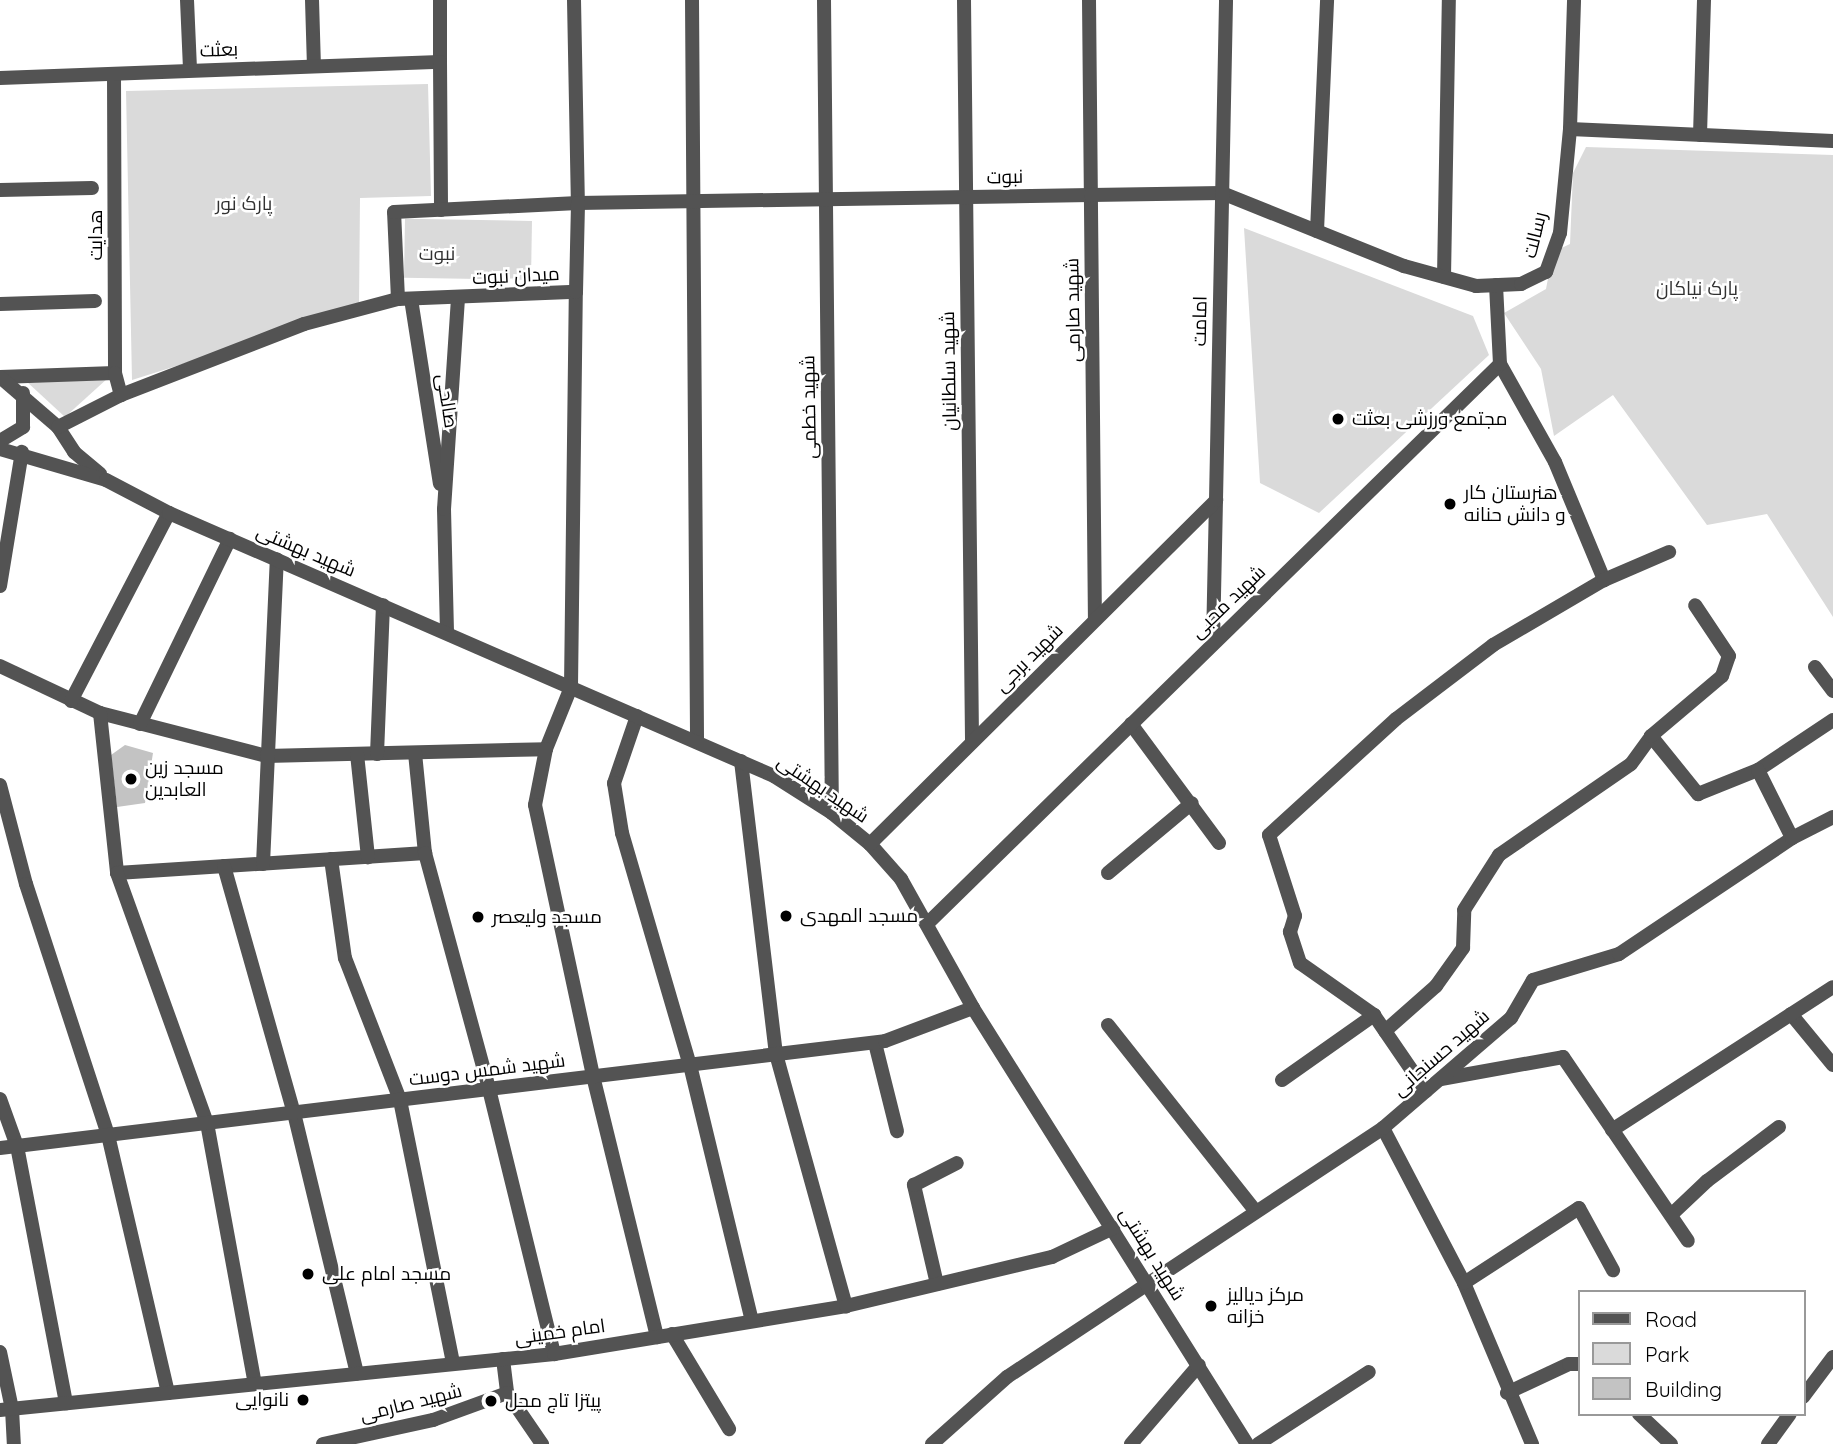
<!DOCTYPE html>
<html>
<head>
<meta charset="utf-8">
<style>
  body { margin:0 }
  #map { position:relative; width:1833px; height:1444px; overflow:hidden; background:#fff; font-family:Quicksand,Cairo,sans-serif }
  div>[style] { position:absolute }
  .green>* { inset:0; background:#dadada; transform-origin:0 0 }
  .building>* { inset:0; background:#c3c3c3 }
  .minor>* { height:14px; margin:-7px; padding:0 7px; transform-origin:7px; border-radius:7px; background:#535353 }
  .tertiary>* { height:14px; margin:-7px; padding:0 7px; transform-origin:7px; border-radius:7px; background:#535353 }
  .dots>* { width:19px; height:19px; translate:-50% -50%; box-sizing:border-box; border:4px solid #fff; border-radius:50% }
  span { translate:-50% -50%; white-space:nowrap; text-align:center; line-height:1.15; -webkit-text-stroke:5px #fff; paint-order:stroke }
  .street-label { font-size:19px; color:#000 }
  .park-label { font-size:19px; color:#313131 }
  .poi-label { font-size:19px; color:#000 }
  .left { translate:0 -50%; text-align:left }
  .right { translate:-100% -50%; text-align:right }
  .legend { position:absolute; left:1578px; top:1290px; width:228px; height:126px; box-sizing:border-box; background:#fff; border:2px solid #999; margin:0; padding:9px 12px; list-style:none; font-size:21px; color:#000 }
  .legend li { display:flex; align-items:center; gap:14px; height:35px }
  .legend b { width:35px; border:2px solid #999 }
</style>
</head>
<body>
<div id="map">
  <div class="green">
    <i style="clip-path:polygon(428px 84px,431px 196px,360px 198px,359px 308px,132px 380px,126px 91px)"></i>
    <i style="clip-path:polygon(1586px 147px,1833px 155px,1833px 617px,1767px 514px,1707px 525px,1613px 395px,1554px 436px,1541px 369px,1504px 313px,1546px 289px,1553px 252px,1570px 244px,1573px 173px)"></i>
    <i style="left:532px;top:221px;width:59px;height:127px;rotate:91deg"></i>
    <i style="clip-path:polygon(1244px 228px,1473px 316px,1489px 355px,1319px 513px,1260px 483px)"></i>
    <i style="clip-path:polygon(108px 378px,65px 417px,26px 381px)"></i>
  </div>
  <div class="building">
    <i style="clip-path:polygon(125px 745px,153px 753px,145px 803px,117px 807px,111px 755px)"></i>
  </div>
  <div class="minor">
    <i style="left:187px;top:0;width:70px;rotate:87.5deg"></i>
    <i style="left:312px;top:0;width:66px;rotate:88.3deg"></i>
    <i style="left:574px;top:0;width:203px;rotate:88.9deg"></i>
    <i style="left:692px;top:0;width:742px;rotate:89.61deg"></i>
    <i style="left:824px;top:0;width:813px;rotate:89.44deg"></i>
    <i style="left:964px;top:0;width:742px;rotate:89.38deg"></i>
    <i style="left:1089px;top:0;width:620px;rotate:89.45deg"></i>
    <i style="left:440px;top:62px;width:62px;rotate:-90deg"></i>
    <i style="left:1570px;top:129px;width:129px;rotate:-88.2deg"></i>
    <i style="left:1700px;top:135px;width:135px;rotate:-88.3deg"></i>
    <i style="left:0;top:190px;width:92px;rotate:-1.2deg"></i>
    <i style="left:1317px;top:231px;width:231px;rotate:-87.5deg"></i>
    <i style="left:1444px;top:277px;width:277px;rotate:-89deg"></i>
    <i style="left:411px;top:299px;width:187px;rotate:81.1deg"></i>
    <i style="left:0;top:304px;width:95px;rotate:-1.8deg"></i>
    <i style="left:1500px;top:364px;width:112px;rotate:60.7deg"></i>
    <i style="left:1555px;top:462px;width:128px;rotate:67.4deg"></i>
    <i style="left:0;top:377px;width:115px;rotate:-2deg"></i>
    <i style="left:0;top:586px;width:136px;rotate:-80.7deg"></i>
    <i style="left:447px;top:632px;width:123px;rotate:-91.4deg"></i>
    <i style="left:444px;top:509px;width:211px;rotate:-86.2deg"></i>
    <i style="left:1213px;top:643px;width:143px;rotate:-88.8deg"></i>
    <i style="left:0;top:666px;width:110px;rotate:25.2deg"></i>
    <i style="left:100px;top:713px;width:171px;rotate:14.5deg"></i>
    <i style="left:266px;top:756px;width:280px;rotate:-1.4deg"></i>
    <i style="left:546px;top:749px;width:67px;rotate:-68deg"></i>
    <i style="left:571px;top:687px;width:395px;rotate:-89.3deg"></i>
    <i style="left:1815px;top:667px;width:30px;rotate:53deg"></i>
    <i style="left:71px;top:701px;width:212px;rotate:-62.5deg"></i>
    <i style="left:100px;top:713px;width:161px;rotate:83.9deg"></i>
    <i style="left:117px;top:873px;width:309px;rotate:-3.7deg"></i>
    <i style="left:637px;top:716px;width:71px;rotate:108.9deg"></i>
    <i style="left:614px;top:783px;width:51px;rotate:80.9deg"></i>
    <i style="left:622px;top:833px;width:242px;rotate:73.7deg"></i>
    <i style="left:690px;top:1065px;width:263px;rotate:76.4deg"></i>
    <i style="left:140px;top:724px;width:206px;rotate:-64.1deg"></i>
    <i style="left:1131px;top:724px;width:148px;rotate:53.5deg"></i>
    <i style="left:1651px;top:736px;width:75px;rotate:51deg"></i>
    <i style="left:1698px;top:794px;width:65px;rotate:-21.8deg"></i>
    <i style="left:1758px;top:770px;width:90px;rotate:-33.7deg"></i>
    <i style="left:546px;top:749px;width:57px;rotate:101.1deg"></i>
    <i style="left:535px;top:805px;width:277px;rotate:77.9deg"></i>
    <i style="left:593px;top:1076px;width:269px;rotate:76.2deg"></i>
    <i style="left:415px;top:753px;width:100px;rotate:84.3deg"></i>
    <i style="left:425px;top:853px;width:245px;rotate:74.8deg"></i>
    <i style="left:489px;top:1089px;width:273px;rotate:76.2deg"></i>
    <i style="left:357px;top:754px;width:104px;rotate:83.9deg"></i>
    <i style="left:377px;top:754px;width:149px;rotate:-87.7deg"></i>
    <i style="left:741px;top:761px;width:295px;rotate:83.2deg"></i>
    <i style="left:776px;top:1054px;width:262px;rotate:74.5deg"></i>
    <i style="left:1758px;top:770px;width:76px;rotate:63.4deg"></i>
    <i style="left:0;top:785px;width:102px;rotate:75.3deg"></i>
    <i style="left:26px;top:884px;width:264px;rotate:71.9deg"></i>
    <i style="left:108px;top:1135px;width:265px;rotate:76.9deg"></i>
    <i style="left:331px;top:859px;width:100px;rotate:82deg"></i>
    <i style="left:345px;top:958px;width:152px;rotate:68.8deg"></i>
    <i style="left:400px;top:1100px;width:269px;rotate:78.6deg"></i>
    <i style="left:263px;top:864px;width:305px;rotate:-87.4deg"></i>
    <i style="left:224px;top:866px;width:257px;rotate:74.2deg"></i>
    <i style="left:294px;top:1113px;width:268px;rotate:76.4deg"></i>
    <i style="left:117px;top:873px;width:266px;rotate:70.2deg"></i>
    <i style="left:207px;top:1123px;width:265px;rotate:79.6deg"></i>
    <i style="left:1108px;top:873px;width:109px;rotate:-39.8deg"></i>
    <i style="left:927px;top:924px;width:801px;rotate:-44.34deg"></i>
    <i style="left:1500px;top:364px;width:79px;rotate:-92.9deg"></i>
    <i style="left:1791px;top:1014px;width:66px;rotate:50.5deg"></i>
    <i style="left:1108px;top:1025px;width:238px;rotate:51.6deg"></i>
    <i style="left:1385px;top:1031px;width:68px;rotate:-41.4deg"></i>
    <i style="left:1436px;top:986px;width:47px;rotate:-54.6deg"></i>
    <i style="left:1463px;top:948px;width:38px;rotate:-88deg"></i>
    <i style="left:1464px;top:910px;width:65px;rotate:-57.5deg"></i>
    <i style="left:1499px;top:855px;width:160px;rotate:-34.6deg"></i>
    <i style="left:1631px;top:764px;width:34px;rotate:-54deg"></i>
    <i style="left:1651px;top:736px;width:93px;rotate:-40.2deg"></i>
    <i style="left:1722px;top:676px;width:21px;rotate:-71deg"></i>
    <i style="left:1729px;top:656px;width:61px;rotate:-123.7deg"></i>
    <i style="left:875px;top:1043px;width:91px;rotate:76deg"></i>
    <i style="left:1441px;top:1079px;width:124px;rotate:-10.2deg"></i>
    <i style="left:1563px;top:1057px;width:222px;rotate:55.8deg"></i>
    <i style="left:1282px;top:1080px;width:113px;rotate:-35.2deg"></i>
    <i style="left:1426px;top:1091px;width:92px;rotate:-124.4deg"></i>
    <i style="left:1374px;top:1015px;width:90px;rotate:-144.9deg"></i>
    <i style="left:1300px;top:963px;width:33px;rotate:-108deg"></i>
    <i style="left:1290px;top:932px;width:17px;rotate:-73deg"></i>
    <i style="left:1295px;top:916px;width:85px;rotate:-107.8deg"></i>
    <i style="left:1269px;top:835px;width:172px;rotate:-42.4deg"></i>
    <i style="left:1396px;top:719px;width:122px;rotate:-37.3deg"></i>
    <i style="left:1493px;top:645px;width:129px;rotate:-30.4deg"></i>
    <i style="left:1604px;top:580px;width:71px;rotate:-23.3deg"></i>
    <i style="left:0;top:1099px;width:50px;rotate:70.1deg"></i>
    <i style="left:17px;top:1146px;width:262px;rotate:79.2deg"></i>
    <i style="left:1383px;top:1128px;width:175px;rotate:62.4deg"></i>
    <i style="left:1464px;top:1283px;width:175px;rotate:67.1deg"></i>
    <i style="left:1612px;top:1130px;width:263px;rotate:-32.9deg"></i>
    <i style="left:0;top:1148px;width:891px;rotate:-6.89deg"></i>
    <i style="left:885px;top:1041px;width:94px;rotate:-20.6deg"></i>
    <i style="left:1671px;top:1215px;width:50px;rotate:-43.4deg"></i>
    <i style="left:1707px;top:1181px;width:90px;rotate:-36.9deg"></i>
    <i style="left:1464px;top:1283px;width:137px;rotate:-33.1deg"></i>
    <i style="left:1579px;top:1208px;width:71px;rotate:61.3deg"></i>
    <i style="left:937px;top:1284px;width:102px;rotate:-103.1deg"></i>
    <i style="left:914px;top:1185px;width:48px;rotate:-27.1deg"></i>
    <i style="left:672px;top:1334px;width:111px;rotate:59deg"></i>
    <i style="left:1507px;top:1393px;width:68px;rotate:-25.1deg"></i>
    <i style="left:1569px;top:1364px;width:10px"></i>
    <i style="left:12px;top:1409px;width:35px;rotate:87deg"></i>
    <i style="left:1639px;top:1414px;width:44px;rotate:43.2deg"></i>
    <i style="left:932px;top:1444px;width:101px;rotate:-41.8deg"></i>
    <i style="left:1007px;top:1377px;width:451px;rotate:-33.5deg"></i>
    <i style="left:1383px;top:1128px;width:169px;rotate:-40.7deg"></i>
    <i style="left:1511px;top:1018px;width:44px;rotate:-59.9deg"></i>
    <i style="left:1533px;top:980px;width:90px;rotate:-16.8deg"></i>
    <i style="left:1619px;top:954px;width:208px;rotate:-33.8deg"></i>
    <i style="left:1792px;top:838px;width:46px;rotate:-27.1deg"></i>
    <i style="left:1131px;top:1444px;width:104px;rotate:-49.3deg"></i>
    <i style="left:1258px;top:1444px;width:132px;rotate:-33deg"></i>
  </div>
  <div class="tertiary">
    <i style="left:114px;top:74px;width:299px;rotate:89.8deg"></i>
    <i style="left:115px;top:373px;width:23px;rotate:75deg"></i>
    <i style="left:0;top:78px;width:440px;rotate:-2.1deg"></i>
    <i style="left:440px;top:62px;width:148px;rotate:89.6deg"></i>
    <i style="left:398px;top:299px;width:87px;rotate:-92.6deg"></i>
    <i style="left:394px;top:212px;width:184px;rotate:-2.8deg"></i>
    <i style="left:578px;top:203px;width:513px;rotate:-0.89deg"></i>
    <i style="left:1091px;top:195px;width:131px;rotate:-0.9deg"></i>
    <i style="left:1222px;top:193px;width:196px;rotate:21.9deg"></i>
    <i style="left:1404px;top:266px;width:75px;rotate:15.5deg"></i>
    <i style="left:1476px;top:286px;width:45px;rotate:-2.5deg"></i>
    <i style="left:1521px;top:284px;width:28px;rotate:-26deg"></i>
    <i style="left:1546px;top:272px;width:41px;rotate:-70.3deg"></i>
    <i style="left:1560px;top:233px;width:104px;rotate:-84.5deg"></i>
    <i style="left:1570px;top:129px;width:263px;rotate:2.6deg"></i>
    <i style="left:0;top:377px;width:77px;rotate:40.8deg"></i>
    <i style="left:58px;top:427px;width:30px;rotate:57deg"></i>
    <i style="left:74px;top:452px;width:34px;rotate:40deg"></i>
    <i style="left:58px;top:427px;width:71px;rotate:-26.9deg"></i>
    <i style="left:121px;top:395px;width:196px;rotate:-21.2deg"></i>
    <i style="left:304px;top:324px;width:97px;rotate:-14.9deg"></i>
    <i style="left:398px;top:299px;width:178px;rotate:-2.3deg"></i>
    <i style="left:576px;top:292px;width:89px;rotate:-88.7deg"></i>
    <i style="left:0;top:441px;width:27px;rotate:-31deg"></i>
    <i style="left:23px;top:427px;width:34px;rotate:-90deg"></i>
    <i style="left:0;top:449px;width:110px;rotate:16.3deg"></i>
    <i style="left:106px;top:480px;width:71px;rotate:27.6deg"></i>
    <i style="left:169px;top:513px;width:660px;rotate:23.5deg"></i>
    <i style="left:774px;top:776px;width:69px;rotate:32.5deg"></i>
    <i style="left:832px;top:813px;width:49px;rotate:39.2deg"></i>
    <i style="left:870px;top:844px;width:47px;rotate:48.5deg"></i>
    <i style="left:901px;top:879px;width:148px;rotate:60.8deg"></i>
    <i style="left:973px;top:1008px;width:515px;rotate:57.85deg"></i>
    <i style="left:870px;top:844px;width:488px;rotate:-44.8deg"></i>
    <i style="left:1216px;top:500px;width:500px;rotate:-88.85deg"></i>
    <i style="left:0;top:1352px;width:58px;rotate:78.1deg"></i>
    <i style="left:503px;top:1359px;width:34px;rotate:83deg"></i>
    <i style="left:507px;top:1393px;width:62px;rotate:55.5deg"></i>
    <i style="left:1803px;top:1397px;width:50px;rotate:-53.1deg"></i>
    <i style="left:0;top:1410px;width:557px;rotate:-5.77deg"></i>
    <i style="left:554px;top:1354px;width:296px;rotate:-9.3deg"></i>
    <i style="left:846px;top:1306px;width:212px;rotate:-13.4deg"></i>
    <i style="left:1052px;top:1257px;width:68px;rotate:-25.4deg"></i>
    <i style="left:323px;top:1444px;width:113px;rotate:-12.3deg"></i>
    <i style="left:433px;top:1420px;width:79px;rotate:-20deg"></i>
    <i style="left:1768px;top:1444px;width:37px;rotate:-54deg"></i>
  </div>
  <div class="dots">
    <i style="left:1338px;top:419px;background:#000"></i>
    <i style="left:1450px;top:504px;background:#000"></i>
    <i style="left:131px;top:779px;background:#000"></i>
    <i style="left:786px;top:916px;background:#000"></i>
    <i style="left:478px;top:917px;background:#000"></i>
    <i style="left:308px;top:1274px;background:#000"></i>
    <i style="left:1211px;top:1306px;background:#000"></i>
    <i style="left:303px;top:1400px;background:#000"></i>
    <i style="left:491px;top:1401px;background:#000"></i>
  </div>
  <div class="street-label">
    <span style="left:219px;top:50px;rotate:-2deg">بعثت</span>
    <span style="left:1005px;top:177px;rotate:-1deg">نبوت</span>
    <span style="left:96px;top:235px;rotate:-90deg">هدایت</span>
    <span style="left:1535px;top:235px;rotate:-76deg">رسالت</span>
    <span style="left:516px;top:276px;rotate:-3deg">میدان نبوت</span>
    <span style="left:1073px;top:310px;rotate:-91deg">شهید صارمی</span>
    <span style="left:1200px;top:321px;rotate:-89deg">امامت</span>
    <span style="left:949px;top:371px;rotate:-91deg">شهید سلطانیان</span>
    <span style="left:447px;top:401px;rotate:81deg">صالحی</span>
    <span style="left:809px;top:407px;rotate:-91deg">شهید خطمی</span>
    <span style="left:306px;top:551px;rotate:23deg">شهید بهشتی</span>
    <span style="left:1228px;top:602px;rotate:-44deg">شهید محبی</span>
    <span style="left:1029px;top:658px;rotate:-45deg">شهید برجی</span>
    <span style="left:823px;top:789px;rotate:34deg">شهید بهشتی</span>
    <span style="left:1441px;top:1053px;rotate:-41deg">شهید حسنجانی</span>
    <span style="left:487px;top:1070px;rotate:-7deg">شهید شمس دوست</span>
    <span style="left:1152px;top:1254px;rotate:58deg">شهید بهشتی</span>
    <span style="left:560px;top:1332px;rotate:-8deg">امام خمینی</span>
    <span style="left:411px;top:1403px;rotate:-14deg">شهید صارمی</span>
  </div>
  <div class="park-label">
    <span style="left:244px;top:204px">پارک نور</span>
    <span style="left:437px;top:254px">نبوت</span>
    <span style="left:1697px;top:289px">پارک نیاکان</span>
  </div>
  <div class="poi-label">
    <span class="left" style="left:1352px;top:419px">مجتمع ورزشی بعثت</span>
    <span class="left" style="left:1464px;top:504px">هنرستان کار<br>و دانش حنانه</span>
    <span class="left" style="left:145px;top:779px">مسجد زین<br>العابدین</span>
    <span class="left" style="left:800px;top:916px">مسجد المهدی</span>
    <span class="left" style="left:492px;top:917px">مسجد ولیعصر</span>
    <span class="left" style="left:322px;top:1274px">مسجد امام علی</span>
    <span class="left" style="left:1227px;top:1306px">مرکز دیالیز<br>خزانه</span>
    <span class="right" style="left:289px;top:1400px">نانوایی</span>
    <span class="left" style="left:505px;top:1401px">پیتزا تاج محل</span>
  </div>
  <ul class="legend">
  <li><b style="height:9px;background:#535353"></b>Road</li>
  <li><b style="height:19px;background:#dadada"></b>Park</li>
  <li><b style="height:19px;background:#c3c3c3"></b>Building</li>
  </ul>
</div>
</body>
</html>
